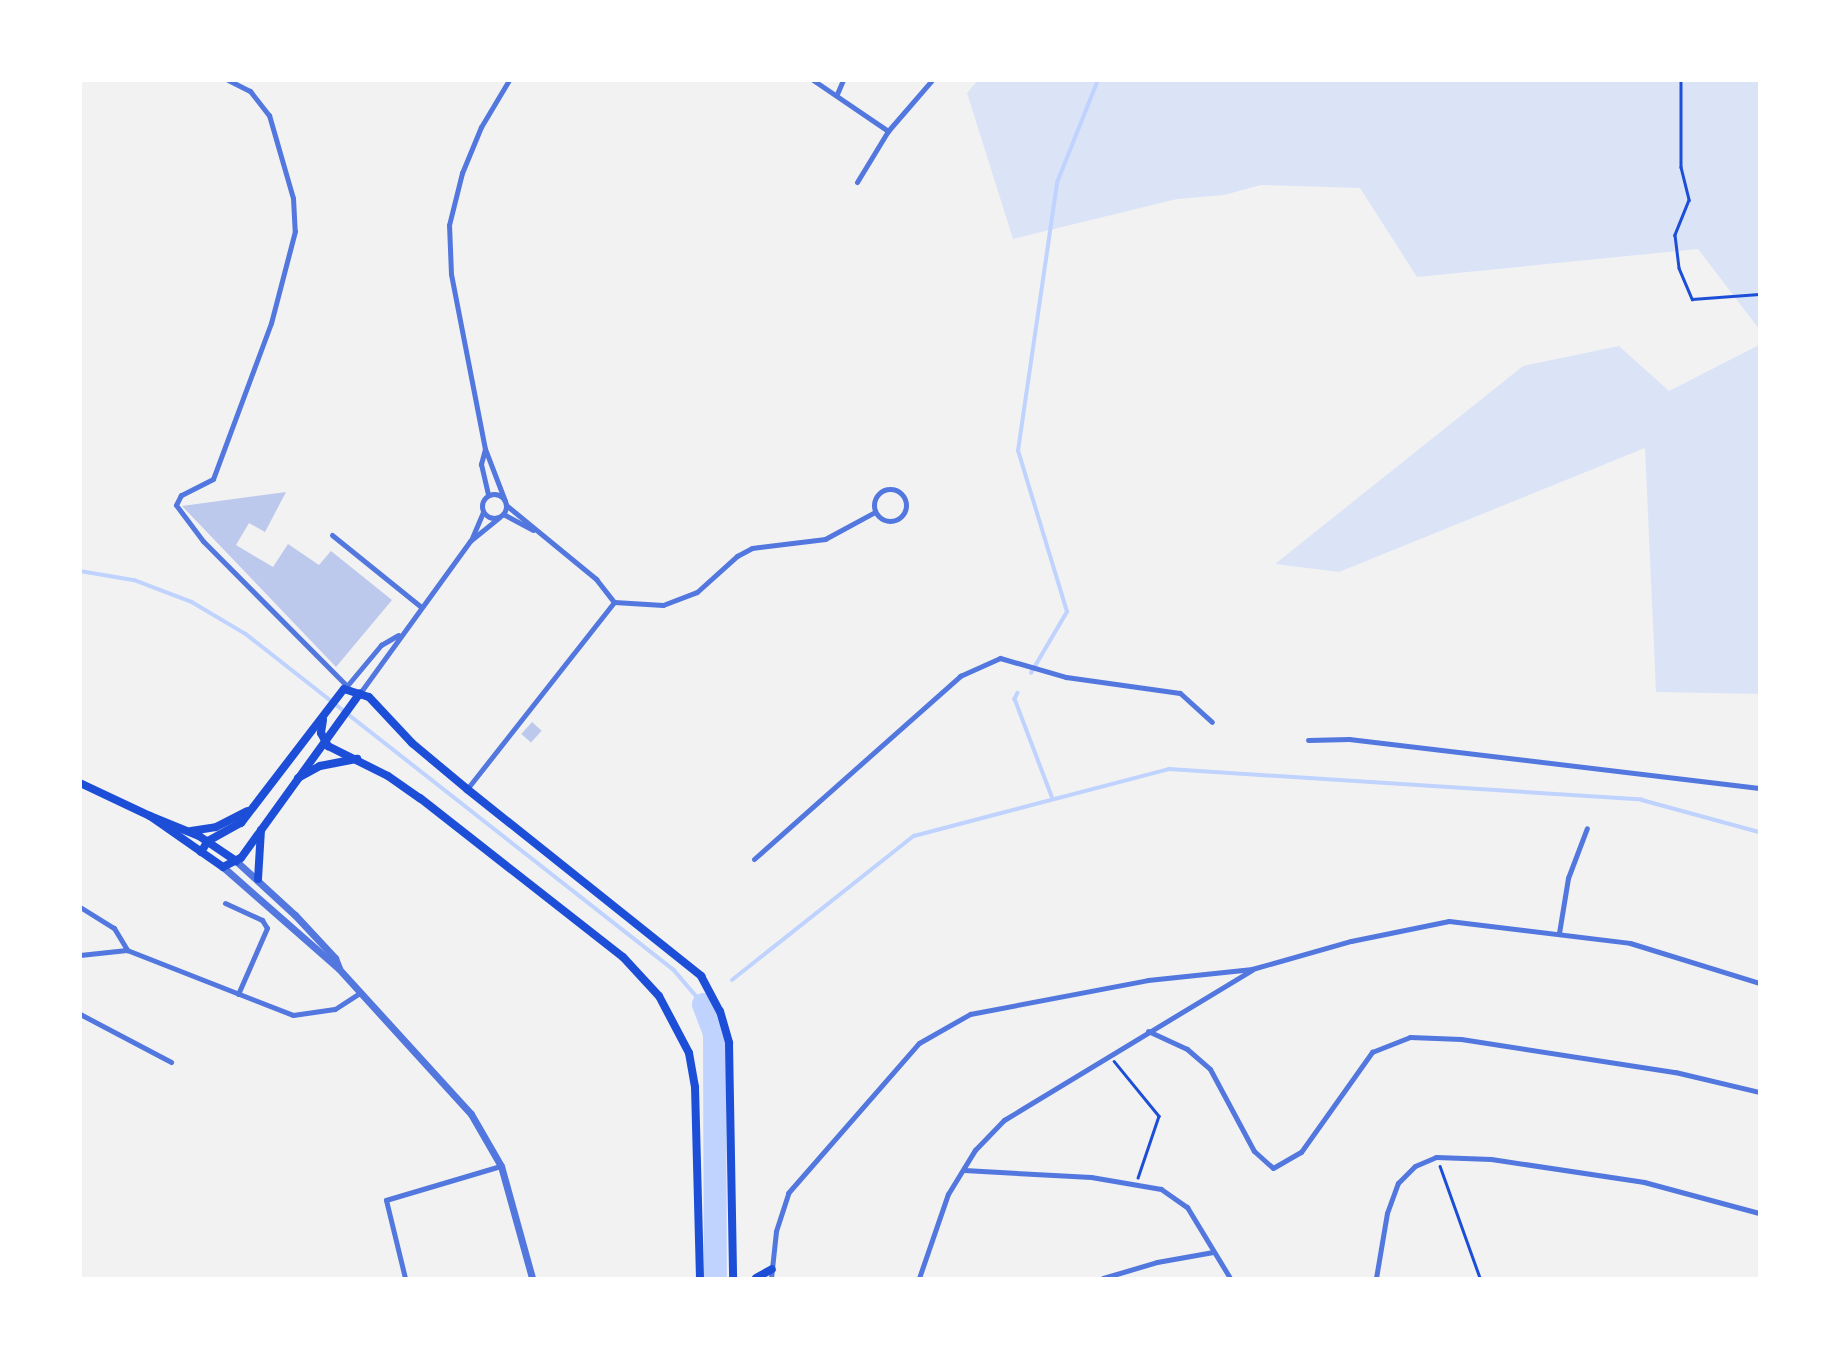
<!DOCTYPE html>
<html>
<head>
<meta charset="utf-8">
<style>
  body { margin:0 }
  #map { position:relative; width:1840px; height:1359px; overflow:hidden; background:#f2f2f2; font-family:"Varela Round",sans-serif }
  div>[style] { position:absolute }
  .green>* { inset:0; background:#dbe4f7 }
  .stream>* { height:3.5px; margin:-1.75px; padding:0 1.75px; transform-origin:1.75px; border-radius:1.75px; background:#bfd3fe }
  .river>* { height:23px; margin:-11.5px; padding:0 11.5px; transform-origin:11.5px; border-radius:11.5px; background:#bfd3fe }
  .building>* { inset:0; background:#bdc9ec; transform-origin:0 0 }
  .path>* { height:2.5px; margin:-1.25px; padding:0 1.25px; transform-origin:1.25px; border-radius:1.25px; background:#1d4ed8 }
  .pedestrian>* { height:4.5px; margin:-2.25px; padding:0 2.25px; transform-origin:2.25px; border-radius:2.25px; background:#5277de }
  .minor>* { height:5px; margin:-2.5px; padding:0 2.5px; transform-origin:2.5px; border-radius:2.5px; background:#5277de }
  .minor>.ring { margin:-2.5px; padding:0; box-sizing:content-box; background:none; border:5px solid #5277de; border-radius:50% }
  .tertiary>* { height:7px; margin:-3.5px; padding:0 3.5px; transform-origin:3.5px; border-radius:3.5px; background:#5277de }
  .secondary>* { height:8px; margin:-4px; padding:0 4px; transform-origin:4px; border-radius:4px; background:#1d4ed8 }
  span { translate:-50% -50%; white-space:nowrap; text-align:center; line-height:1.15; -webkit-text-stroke:5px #fff; paint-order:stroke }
  .frame { position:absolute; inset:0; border:82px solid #fff; pointer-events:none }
</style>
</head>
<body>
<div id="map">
  <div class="green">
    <i style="clip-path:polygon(978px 80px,1759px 81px,1759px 329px,1698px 249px,1417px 277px,1360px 188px,1261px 185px,1224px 195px,1177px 199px,1013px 239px,967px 93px)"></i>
    <i style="clip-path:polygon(1759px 345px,1759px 694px,1656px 692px,1645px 448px,1339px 572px,1275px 564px,1523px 366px,1619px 346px,1669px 391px)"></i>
  </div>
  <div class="stream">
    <i style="left:80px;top:571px;width:55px;rotate:9.5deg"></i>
    <i style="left:134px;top:580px;width:62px;rotate:20.8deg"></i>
    <i style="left:192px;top:602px;width:63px;rotate:30.7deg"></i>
    <i style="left:246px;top:634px;width:544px;rotate:38.13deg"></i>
    <i style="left:674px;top:970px;width:45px;rotate:49.5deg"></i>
    <i style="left:1031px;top:673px;width:71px;rotate:-59.5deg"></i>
    <i style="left:1067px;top:612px;width:168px;rotate:-106.9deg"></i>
    <i style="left:1018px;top:451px;width:271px;rotate:-81.7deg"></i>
    <i style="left:1057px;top:183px;width:111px;rotate:-68.3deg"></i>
    <i style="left:1018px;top:693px;width:7px;rotate:117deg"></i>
    <i style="left:1015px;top:699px;width:107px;rotate:69.2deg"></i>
    <i style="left:732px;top:980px;width:232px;rotate:-38.4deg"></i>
    <i style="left:914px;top:836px;width:264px;rotate:-14.7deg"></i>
    <i style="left:1169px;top:769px;width:474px;rotate:3.7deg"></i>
    <i style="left:1642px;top:800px;width:121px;rotate:15.3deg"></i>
  </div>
  <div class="river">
    <i style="left:703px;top:1004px;width:30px;rotate:69deg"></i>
    <i style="left:714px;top:1032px;width:246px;rotate:89.8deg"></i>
  </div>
  <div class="building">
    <i style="clip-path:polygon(286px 492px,265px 532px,249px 523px,236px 545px,273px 567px,288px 544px,319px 565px,331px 551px,392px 600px,336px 667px,182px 506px)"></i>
    <i style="left:532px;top:722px;width:13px;height:16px;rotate:42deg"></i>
  </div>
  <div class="path">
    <i style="left:1681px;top:80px;width:87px;rotate:90deg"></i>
    <i style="left:1681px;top:167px;width:34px;rotate:76deg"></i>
    <i style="left:1689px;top:200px;width:38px;rotate:112deg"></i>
    <i style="left:1675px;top:235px;width:33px;rotate:83deg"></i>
    <i style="left:1679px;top:268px;width:34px;rotate:67deg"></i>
    <i style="left:1692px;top:299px;width:67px;rotate:-4.3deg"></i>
    <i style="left:1114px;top:1061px;width:71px;rotate:50.7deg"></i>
    <i style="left:1159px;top:1116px;width:65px;rotate:108.7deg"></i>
    <i style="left:1440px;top:1166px;width:119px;rotate:70.3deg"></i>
  </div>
  <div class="pedestrian">
    <i style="left:386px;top:1200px;width:120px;rotate:-16.5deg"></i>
  </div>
  <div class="minor">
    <i style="left:228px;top:80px;width:25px;rotate:27deg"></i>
    <i style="left:250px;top:91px;width:31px;rotate:52deg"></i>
    <i style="left:269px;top:115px;width:86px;rotate:73.9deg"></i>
    <i style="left:293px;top:198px;width:33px;rotate:87deg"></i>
    <i style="left:295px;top:231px;width:95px;rotate:104.6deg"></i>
    <i style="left:271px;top:323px;width:166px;rotate:110.4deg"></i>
    <i style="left:213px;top:479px;width:36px;rotate:153deg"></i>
    <i style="left:181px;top:495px;width:11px;rotate:117deg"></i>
    <i style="left:176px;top:505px;width:45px;rotate:53.1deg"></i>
    <i style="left:203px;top:541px;width:204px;rotate:45.2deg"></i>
    <i style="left:813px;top:80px;width:91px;rotate:34.2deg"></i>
    <i style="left:837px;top:94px;width:15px;rotate:-67deg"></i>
    <i style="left:857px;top:182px;width:60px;rotate:-58.7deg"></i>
    <i style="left:888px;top:131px;width:67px;rotate:-49.2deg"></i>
    <i style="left:485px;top:449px;width:16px;rotate:105deg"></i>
    <i style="left:481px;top:464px;width:32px;rotate:77deg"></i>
    <i class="ring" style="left:874px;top:489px;width:27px;height:27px"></i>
    <i class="ring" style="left:482px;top:494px;width:19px;height:19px"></i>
    <i style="left:505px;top:501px;width:56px;rotate:-111deg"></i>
    <i style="left:485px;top:449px;width:178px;rotate:-101deg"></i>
    <i style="left:451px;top:274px;width:49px;rotate:-92.3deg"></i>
    <i style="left:449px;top:225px;width:54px;rotate:-76deg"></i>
    <i style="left:462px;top:173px;width:50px;rotate:-67.6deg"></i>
    <i style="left:481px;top:127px;width:55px;rotate:-59.2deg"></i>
    <i style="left:506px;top:505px;width:117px;rotate:39.4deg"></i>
    <i style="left:596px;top:579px;width:29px;rotate:52deg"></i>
    <i style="left:614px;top:602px;width:49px;rotate:3.5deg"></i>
    <i style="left:663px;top:605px;width:36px;rotate:-21deg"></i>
    <i style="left:697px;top:592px;width:54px;rotate:-42deg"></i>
    <i style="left:737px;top:556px;width:17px;rotate:-28deg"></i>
    <i style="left:752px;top:548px;width:74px;rotate:-7deg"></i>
    <i style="left:825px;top:539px;width:57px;rotate:-28.4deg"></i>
    <i style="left:503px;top:514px;width:34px;rotate:28deg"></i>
    <i style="left:332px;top:535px;width:113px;rotate:38.9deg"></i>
    <i style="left:472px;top:538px;width:28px;rotate:-67deg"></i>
    <i style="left:346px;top:687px;width:55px;rotate:-50.2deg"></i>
    <i style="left:381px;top:645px;width:20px;rotate:-30deg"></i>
    <i style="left:360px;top:693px;width:188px;rotate:-54.1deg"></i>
    <i style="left:470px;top:541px;width:38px;rotate:-39deg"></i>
    <i style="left:1308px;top:740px;width:41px;rotate:-1.4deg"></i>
    <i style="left:1349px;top:739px;width:413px;rotate:6.8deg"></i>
    <i style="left:467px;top:789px;width:238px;rotate:-51.8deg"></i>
    <i style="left:754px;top:859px;width:276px;rotate:-41.6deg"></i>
    <i style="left:960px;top:676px;width:44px;rotate:-24.2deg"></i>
    <i style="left:1000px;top:658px;width:69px;rotate:16.1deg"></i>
    <i style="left:1066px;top:677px;width:115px;rotate:8deg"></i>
    <i style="left:1180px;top:693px;width:43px;rotate:42.2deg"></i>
    <i style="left:225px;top:903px;width:41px;rotate:24.7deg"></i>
    <i style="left:262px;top:920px;width:9px;rotate:58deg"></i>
    <i style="left:267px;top:928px;width:72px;rotate:113.7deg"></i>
    <i style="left:80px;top:907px;width:40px;rotate:32deg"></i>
    <i style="left:114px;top:928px;width:26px;rotate:59deg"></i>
    <i style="left:1559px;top:933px;width:56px;rotate:-80.7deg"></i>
    <i style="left:1568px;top:878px;width:53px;rotate:-69.2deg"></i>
    <i style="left:80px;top:955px;width:47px;rotate:-6.1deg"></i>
    <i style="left:127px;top:950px;width:178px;rotate:21.4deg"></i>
    <i style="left:293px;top:1015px;width:42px;rotate:-8.1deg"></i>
    <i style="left:335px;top:1009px;width:31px;rotate:-33deg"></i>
    <i style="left:80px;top:1014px;width:103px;rotate:27.8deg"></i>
    <i style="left:1148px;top:1031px;width:43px;rotate:24.8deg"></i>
    <i style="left:1187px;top:1049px;width:30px;rotate:41deg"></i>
    <i style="left:1210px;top:1069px;width:93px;rotate:61.8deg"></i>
    <i style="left:1254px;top:1151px;width:25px;rotate:42deg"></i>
    <i style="left:1273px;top:1168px;width:32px;rotate:-30deg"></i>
    <i style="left:1301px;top:1152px;width:123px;rotate:-54.6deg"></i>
    <i style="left:1372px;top:1052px;width:41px;rotate:-21.5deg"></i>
    <i style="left:1410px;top:1037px;width:51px;rotate:2.2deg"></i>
    <i style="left:1461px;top:1039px;width:217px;rotate:8.8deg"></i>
    <i style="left:1675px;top:1072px;width:86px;rotate:13.4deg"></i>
    <i style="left:964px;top:1170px;width:127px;rotate:3.2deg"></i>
    <i style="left:1091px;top:1177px;width:71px;rotate:9.7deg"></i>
    <i style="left:1161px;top:1189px;width:32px;rotate:35deg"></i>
    <i style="left:1187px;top:1207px;width:83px;rotate:58.8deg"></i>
    <i style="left:386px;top:1200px;width:80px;rotate:76.3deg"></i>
    <i style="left:771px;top:1278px;width:47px;rotate:-83.9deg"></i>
    <i style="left:776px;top:1231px;width:40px;rotate:-72deg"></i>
    <i style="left:788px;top:1193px;width:199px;rotate:-48.9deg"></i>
    <i style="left:919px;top:1043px;width:59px;rotate:-29.6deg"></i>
    <i style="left:970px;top:1014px;width:181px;rotate:-10.8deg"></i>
    <i style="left:1148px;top:980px;width:105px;rotate:-6deg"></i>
    <i style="left:1252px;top:969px;width:103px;rotate:-15.8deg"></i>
    <i style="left:1351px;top:941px;width:100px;rotate:-11.5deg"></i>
    <i style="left:1449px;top:921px;width:182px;rotate:6.9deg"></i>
    <i style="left:1630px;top:943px;width:135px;rotate:17.2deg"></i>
    <i style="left:919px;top:1278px;width:89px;rotate:-71deg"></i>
    <i style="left:948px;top:1194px;width:52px;rotate:-58.5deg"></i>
    <i style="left:975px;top:1150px;width:42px;rotate:-46deg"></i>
    <i style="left:1004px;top:1120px;width:290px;rotate:-31.2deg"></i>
    <i style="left:1103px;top:1278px;width:56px;rotate:-16.5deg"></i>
    <i style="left:1157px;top:1262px;width:57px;rotate:-10.1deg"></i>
    <i style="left:1376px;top:1278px;width:66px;rotate:-80.4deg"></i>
    <i style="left:1387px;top:1213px;width:32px;rotate:-70deg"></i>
    <i style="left:1398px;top:1183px;width:24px;rotate:-45deg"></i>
    <i style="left:1415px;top:1166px;width:23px;rotate:-23deg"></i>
    <i style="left:1436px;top:1157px;width:55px;rotate:2.1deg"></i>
    <i style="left:1491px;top:1159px;width:155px;rotate:8.5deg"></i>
    <i style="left:1644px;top:1182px;width:119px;rotate:15.1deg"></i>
  </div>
  <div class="tertiary">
    <i style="left:236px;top:861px;width:80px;rotate:42.5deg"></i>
    <i style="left:295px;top:915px;width:59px;rotate:47.1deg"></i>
    <i style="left:335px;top:958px;width:11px;rotate:68deg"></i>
    <i style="left:223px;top:867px;width:154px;rotate:41.3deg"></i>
    <i style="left:339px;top:969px;width:196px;rotate:47.7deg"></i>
    <i style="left:471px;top:1114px;width:60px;rotate:60deg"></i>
    <i style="left:501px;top:1166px;width:116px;rotate:74.5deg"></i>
  </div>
  <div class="secondary">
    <i style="left:323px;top:720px;width:13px;rotate:99deg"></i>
    <i style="left:321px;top:733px;width:15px;rotate:62deg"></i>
    <i style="left:328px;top:746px;width:67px;rotate:26.6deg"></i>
    <i style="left:388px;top:776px;width:39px;rotate:35deg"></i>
    <i style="left:420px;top:798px;width:258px;rotate:38.1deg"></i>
    <i style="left:623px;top:957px;width:53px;rotate:47.3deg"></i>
    <i style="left:659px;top:996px;width:64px;rotate:62.2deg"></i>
    <i style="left:689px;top:1053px;width:35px;rotate:80deg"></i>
    <i style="left:695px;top:1087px;width:191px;rotate:88.5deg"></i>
    <i style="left:298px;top:778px;width:25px;rotate:-29deg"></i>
    <i style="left:320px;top:766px;width:38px;rotate:-11deg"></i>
    <i style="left:80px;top:783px;width:77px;rotate:25.2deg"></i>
    <i style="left:150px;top:816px;width:89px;rotate:34.9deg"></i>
    <i style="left:223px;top:867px;width:20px;rotate:-27deg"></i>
    <i style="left:241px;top:858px;width:203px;rotate:-54.2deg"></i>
    <i style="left:150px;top:816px;width:53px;rotate:22.2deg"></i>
    <i style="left:199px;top:836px;width:45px;rotate:34deg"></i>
    <i style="left:191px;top:831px;width:25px;rotate:-9deg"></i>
    <i style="left:216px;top:827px;width:35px;rotate:-27deg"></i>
    <i style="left:201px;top:852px;width:13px;rotate:-58deg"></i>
    <i style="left:208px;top:841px;width:38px;rotate:-29deg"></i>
    <i style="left:241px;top:823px;width:169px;rotate:-52.5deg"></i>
    <i style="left:344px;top:689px;width:26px;rotate:18deg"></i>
    <i style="left:369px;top:697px;width:63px;rotate:46.9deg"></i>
    <i style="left:412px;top:743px;width:72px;rotate:39.9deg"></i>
    <i style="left:467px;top:789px;width:300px;rotate:38.6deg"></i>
    <i style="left:701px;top:976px;width:40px;rotate:62deg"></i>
    <i style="left:720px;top:1011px;width:33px;rotate:74deg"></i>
    <i style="left:729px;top:1043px;width:235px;rotate:89deg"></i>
    <i style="left:258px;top:879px;width:49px;rotate:-86.5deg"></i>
    <i style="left:756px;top:1278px;width:18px;rotate:-29deg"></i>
  </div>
  <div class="frame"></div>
</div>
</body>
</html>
